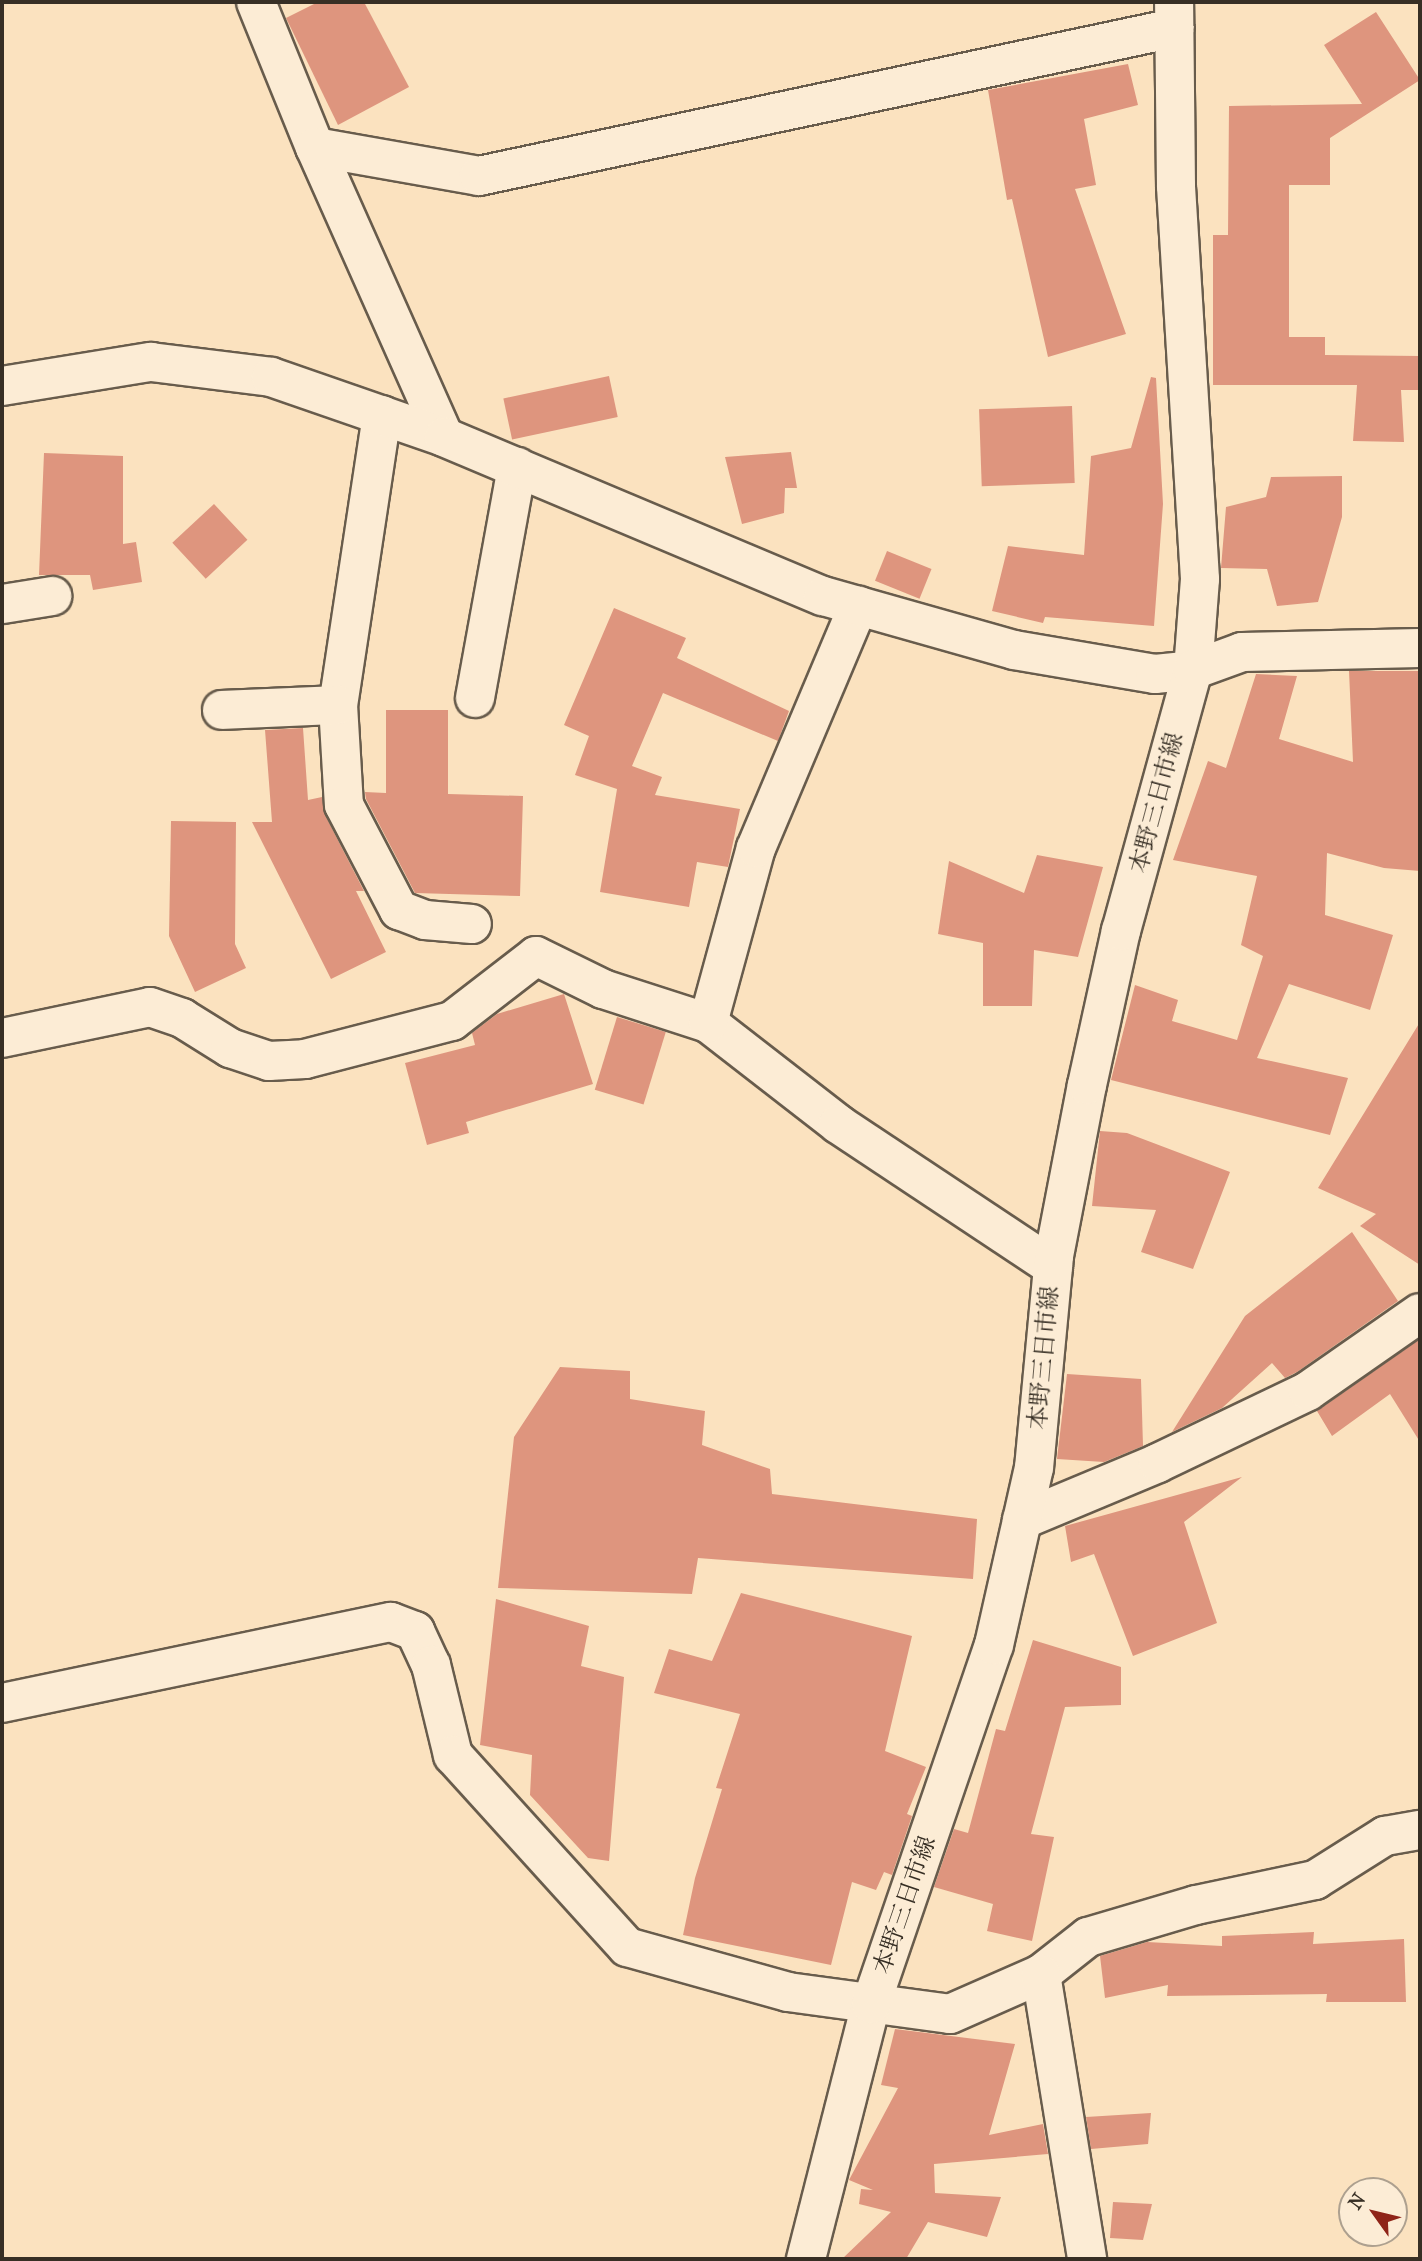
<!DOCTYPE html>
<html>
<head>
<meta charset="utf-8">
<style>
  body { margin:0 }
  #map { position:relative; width:1422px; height:2261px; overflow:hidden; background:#fbe2bf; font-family:"IM FELL French Canon","Noto Serif JP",serif }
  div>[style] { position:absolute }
  .building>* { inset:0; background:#de957e; transform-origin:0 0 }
  .roads { filter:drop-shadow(2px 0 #685c4c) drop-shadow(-2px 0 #685c4c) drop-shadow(0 2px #685c4c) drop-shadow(0 -2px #685c4c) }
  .street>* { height:38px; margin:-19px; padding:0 19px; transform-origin:19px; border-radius:19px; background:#fcecd5 }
  .secondary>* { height:38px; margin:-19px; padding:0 19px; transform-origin:19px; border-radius:19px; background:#fcecd5 }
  span { translate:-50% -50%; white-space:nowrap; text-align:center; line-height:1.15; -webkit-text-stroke:6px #fcecd5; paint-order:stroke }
  .street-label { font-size:24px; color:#372f25 }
  .frame { position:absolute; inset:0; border:4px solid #372f25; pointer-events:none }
  .north { position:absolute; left:1338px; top:2177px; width:70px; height:70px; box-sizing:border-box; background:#fcecd5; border:2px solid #ada08f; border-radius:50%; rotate:304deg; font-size:19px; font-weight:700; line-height:28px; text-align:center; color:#372f25 }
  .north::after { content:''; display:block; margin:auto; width:24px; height:32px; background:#8f2418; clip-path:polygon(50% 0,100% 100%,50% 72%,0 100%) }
</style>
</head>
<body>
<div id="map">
  <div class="building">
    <i style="clip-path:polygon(318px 2px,364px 2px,409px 87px,338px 125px,286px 18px)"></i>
    <i style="clip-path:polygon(1376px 12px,1420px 80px,1330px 138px,1330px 185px,1289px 185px,1289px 337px,1325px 337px,1325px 355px,1420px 356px,1420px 390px,1401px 390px,1404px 442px,1353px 441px,1357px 385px,1213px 385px,1213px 235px,1228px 235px,1229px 106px,1362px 104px,1324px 45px)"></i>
    <i style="clip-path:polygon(1128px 64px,1138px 105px,1084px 119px,1096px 185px,1075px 189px,1126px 334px,1048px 357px,1012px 199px,1007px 200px,988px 90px)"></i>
    <i style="left:609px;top:376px;width:42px;height:108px;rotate:78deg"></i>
    <i style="clip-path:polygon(1151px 377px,1156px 378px,1163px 504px,1154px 626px,1045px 617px,1043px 623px,992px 611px,1008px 546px,1084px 555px,1091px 456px,1131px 448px)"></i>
    <i style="left:1072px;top:406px;width:77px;height:93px;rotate:88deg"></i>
    <i style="clip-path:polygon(791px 452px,797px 488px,785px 488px,784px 513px,742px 524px,725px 457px)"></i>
    <i style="clip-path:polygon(44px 453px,123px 456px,123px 544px,136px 542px,142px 582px,93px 590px,90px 575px,39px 575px)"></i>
    <i style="clip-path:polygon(1342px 476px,1342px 517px,1318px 602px,1277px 606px,1267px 569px,1221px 568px,1226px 507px,1266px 497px,1271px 477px)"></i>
    <i style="left:214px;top:504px;width:49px;height:57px;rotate:47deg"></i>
    <i style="left:887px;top:551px;width:48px;height:32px;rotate:22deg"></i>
    <i style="clip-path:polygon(614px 608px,686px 638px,677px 658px,789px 711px,778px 741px,663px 693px,632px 766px,662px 777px,655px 795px,740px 809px,728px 867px,697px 862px,689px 907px,600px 892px,617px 789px,575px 775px,589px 736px,564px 725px)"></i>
    <i style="clip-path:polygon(1349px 671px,1420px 671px,1420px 871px,1384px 868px,1327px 853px,1325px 915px,1393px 935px,1370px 1010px,1289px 984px,1257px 1058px,1348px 1078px,1330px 1135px,1111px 1080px,1135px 985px,1178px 1000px,1172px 1021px,1237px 1040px,1263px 956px,1241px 945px,1257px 876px,1173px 860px,1208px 761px,1226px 768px,1256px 674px,1297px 676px,1279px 739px,1353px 762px)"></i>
    <i style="clip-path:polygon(386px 710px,448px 710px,448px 794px,523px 796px,520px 896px,415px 893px,366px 799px,365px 792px,386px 793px)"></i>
    <i style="clip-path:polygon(303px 728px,308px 800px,322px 797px,325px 815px,364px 891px,356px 891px,386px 952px,331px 979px,252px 822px,272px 822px,265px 730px)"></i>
    <i style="clip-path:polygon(171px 821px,236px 822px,235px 944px,246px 968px,195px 992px,169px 936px)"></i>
    <i style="clip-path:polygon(1037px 855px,1103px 867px,1078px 957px,1034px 950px,1032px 1006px,983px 1006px,983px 943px,938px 934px,949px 861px,1024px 893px)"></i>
    <i style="clip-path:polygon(564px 994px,593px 1084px,466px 1122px,469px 1133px,427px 1145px,405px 1063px,475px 1045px,472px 1033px,497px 1014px)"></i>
    <i style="left:617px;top:1017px;width:51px;height:76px;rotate:17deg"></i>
    <i style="clip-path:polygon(1420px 1022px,1420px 1265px,1360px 1226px,1376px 1214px,1318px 1188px)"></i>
    <i style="clip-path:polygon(1100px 1131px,1127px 1133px,1230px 1172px,1193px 1269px,1141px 1252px,1156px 1210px,1092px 1206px)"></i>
    <i style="clip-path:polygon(1352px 1232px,1398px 1301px,1297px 1372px,1285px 1378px,1272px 1363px,1222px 1408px,1172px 1432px,1245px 1316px)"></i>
    <i style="clip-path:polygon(1420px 1339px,1420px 1442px,1390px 1394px,1332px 1436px,1317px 1411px)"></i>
    <i style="clip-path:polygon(560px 1367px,630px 1371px,630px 1399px,705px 1411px,702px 1445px,770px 1469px,772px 1494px,977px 1519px,973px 1579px,698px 1558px,692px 1594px,498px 1588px,514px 1437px)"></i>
    <i style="clip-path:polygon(1067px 1374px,1141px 1379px,1143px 1446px,1104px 1462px,1057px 1459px)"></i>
    <i style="clip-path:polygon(1242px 1477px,1184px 1522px,1217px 1623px,1133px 1656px,1094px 1554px,1071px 1562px,1065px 1526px)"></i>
    <i style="clip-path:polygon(741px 1593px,912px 1636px,885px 1751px,926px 1767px,907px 1814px,912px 1816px,892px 1875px,884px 1872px,876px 1890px,852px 1882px,831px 1965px,683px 1935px,695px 1878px,722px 1789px,716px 1788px,740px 1714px,654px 1693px,669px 1649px,712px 1661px)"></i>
    <i style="clip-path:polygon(496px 1599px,589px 1626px,581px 1666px,624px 1677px,609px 1861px,588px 1858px,530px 1795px,532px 1755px,480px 1745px)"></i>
    <i style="clip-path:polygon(1033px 1640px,1121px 1667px,1121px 1705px,1065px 1707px,1031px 1834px,1054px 1837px,1032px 1941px,987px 1931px,993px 1904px,934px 1887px,954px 1829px,968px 1833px,996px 1729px,1005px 1731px)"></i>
    <i style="clip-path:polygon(1314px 1932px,1313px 1944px,1404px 1939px,1406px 2002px,1326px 2002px,1327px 1994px,1167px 1996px,1168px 1985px,1105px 1998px,1100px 1956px,1147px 1942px,1222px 1946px,1222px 1936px)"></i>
    <i style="clip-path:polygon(895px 2029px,1015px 2044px,989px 2135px,1043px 2124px,1048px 2154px,934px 2164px,935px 2193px,1001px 2197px,987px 2237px,928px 2222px,906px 2259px,842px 2259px,891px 2212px,859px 2204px,861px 2189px,873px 2190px,849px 2180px,898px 2088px,881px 2085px)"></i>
    <i style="clip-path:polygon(1151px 2113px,1148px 2144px,1091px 2149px,1086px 2117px)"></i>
    <i style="clip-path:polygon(1113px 2202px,1152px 2204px,1143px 2240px,1110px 2238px)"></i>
  </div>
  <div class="roads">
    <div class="street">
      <i style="left:256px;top:2px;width:157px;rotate:67.9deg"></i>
      <i style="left:315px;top:147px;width:317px;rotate:66deg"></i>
      <i style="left:315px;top:147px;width:167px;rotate:10deg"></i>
      <i style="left:479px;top:176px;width:711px;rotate:-12.02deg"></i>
      <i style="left:382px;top:415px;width:293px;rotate:98.6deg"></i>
      <i style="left:338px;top:705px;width:100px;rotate:86.6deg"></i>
      <i style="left:344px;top:805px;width:119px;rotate:62.4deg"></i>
      <i style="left:399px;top:910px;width:28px;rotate:21deg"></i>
      <i style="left:425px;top:920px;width:47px;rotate:4.9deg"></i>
      <i style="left:2px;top:604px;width:51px;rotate:-9.1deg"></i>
      <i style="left:475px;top:698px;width:235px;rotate:-79.7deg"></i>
      <i style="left:222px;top:710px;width:116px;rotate:-2.5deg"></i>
      <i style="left:708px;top:1023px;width:165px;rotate:37.8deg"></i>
      <i style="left:838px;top:1124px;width:258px;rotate:33.6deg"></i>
      <i style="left:2px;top:1038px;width:151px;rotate:-11.8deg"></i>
      <i style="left:150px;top:1007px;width:34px;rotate:19deg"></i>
      <i style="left:182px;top:1018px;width:57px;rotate:32deg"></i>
      <i style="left:230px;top:1048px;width:41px;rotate:18.4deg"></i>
      <i style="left:269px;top:1061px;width:36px;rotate:-3deg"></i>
      <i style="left:305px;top:1059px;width:152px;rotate:-14.5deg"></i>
      <i style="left:452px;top:1021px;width:106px;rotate:-37.7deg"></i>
      <i style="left:536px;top:956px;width:75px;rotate:26.2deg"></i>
      <i style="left:603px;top:989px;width:110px;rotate:17.9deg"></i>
      <i style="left:708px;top:1023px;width:181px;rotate:-74.7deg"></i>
      <i style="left:756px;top:848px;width:263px;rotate:-67.1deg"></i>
      <i style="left:1022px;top:1520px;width:147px;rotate:-22.7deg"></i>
      <i style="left:1158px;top:1463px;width:166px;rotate:-25.6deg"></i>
      <i style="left:1308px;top:1391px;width:136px;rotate:-34.9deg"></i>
      <i style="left:2px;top:1703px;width:397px;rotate:-11.8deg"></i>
      <i style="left:391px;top:1622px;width:26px;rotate:21deg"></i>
      <i style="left:415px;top:1631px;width:38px;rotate:65deg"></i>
      <i style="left:431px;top:1665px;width:93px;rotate:76.3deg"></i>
      <i style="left:453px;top:1755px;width:259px;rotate:47.8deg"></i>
      <i style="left:627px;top:1947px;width:167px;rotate:15.6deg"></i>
      <i style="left:788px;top:1992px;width:163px;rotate:7.7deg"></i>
      <i style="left:950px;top:2014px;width:99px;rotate:-23.7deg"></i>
      <i style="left:1041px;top:1974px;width:60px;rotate:-38.2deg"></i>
      <i style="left:1088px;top:1937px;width:113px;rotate:-16.5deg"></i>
      <i style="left:1196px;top:1905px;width:122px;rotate:-11.9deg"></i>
      <i style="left:1315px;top:1880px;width:83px;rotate:-32.2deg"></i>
      <i style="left:1385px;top:1836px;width:36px;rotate:-10deg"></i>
      <i style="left:1041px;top:1974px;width:289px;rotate:80.8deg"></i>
    </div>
    <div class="secondary">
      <i style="left:2px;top:386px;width:151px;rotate:-9.2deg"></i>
      <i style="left:151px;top:362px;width:121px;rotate:7.1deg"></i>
      <i style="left:271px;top:377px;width:183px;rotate:19.1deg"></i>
      <i style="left:444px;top:437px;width:411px;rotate:22.8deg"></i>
      <i style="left:823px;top:596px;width:198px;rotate:15.8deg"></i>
      <i style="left:1014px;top:650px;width:143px;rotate:9.7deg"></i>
      <i style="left:1155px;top:674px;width:38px;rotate:-6deg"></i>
      <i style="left:1193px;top:670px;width:91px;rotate:-85.6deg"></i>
      <i style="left:1200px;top:579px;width:394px;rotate:-93.5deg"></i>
      <i style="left:1176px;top:186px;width:184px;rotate:-90.6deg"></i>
      <i style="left:806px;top:2259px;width:263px;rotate:-75.7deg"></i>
      <i style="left:871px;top:2004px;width:379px;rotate:-71.1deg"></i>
      <i style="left:994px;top:1645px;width:181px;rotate:-77.3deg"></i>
      <i style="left:1034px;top:1468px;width:213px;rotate:-84.6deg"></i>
      <i style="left:1054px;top:1256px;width:174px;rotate:-79.1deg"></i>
      <i style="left:1087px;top:1085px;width:158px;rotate:-77.6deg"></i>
      <i style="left:1121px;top:931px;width:271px;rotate:-74.6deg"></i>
      <i style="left:1193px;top:670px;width:52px;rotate:-20.2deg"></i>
      <i style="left:1242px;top:652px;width:178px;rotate:-1.3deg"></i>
    </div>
  </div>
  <div class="street-label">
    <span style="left:1157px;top:803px;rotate:-75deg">本野三日市線</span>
    <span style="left:1044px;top:1358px;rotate:-85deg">本野三日市線</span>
    <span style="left:905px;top:1905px;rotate:-71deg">本野三日市線</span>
  </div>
  <div class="frame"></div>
  <div class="north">N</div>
</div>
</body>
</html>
